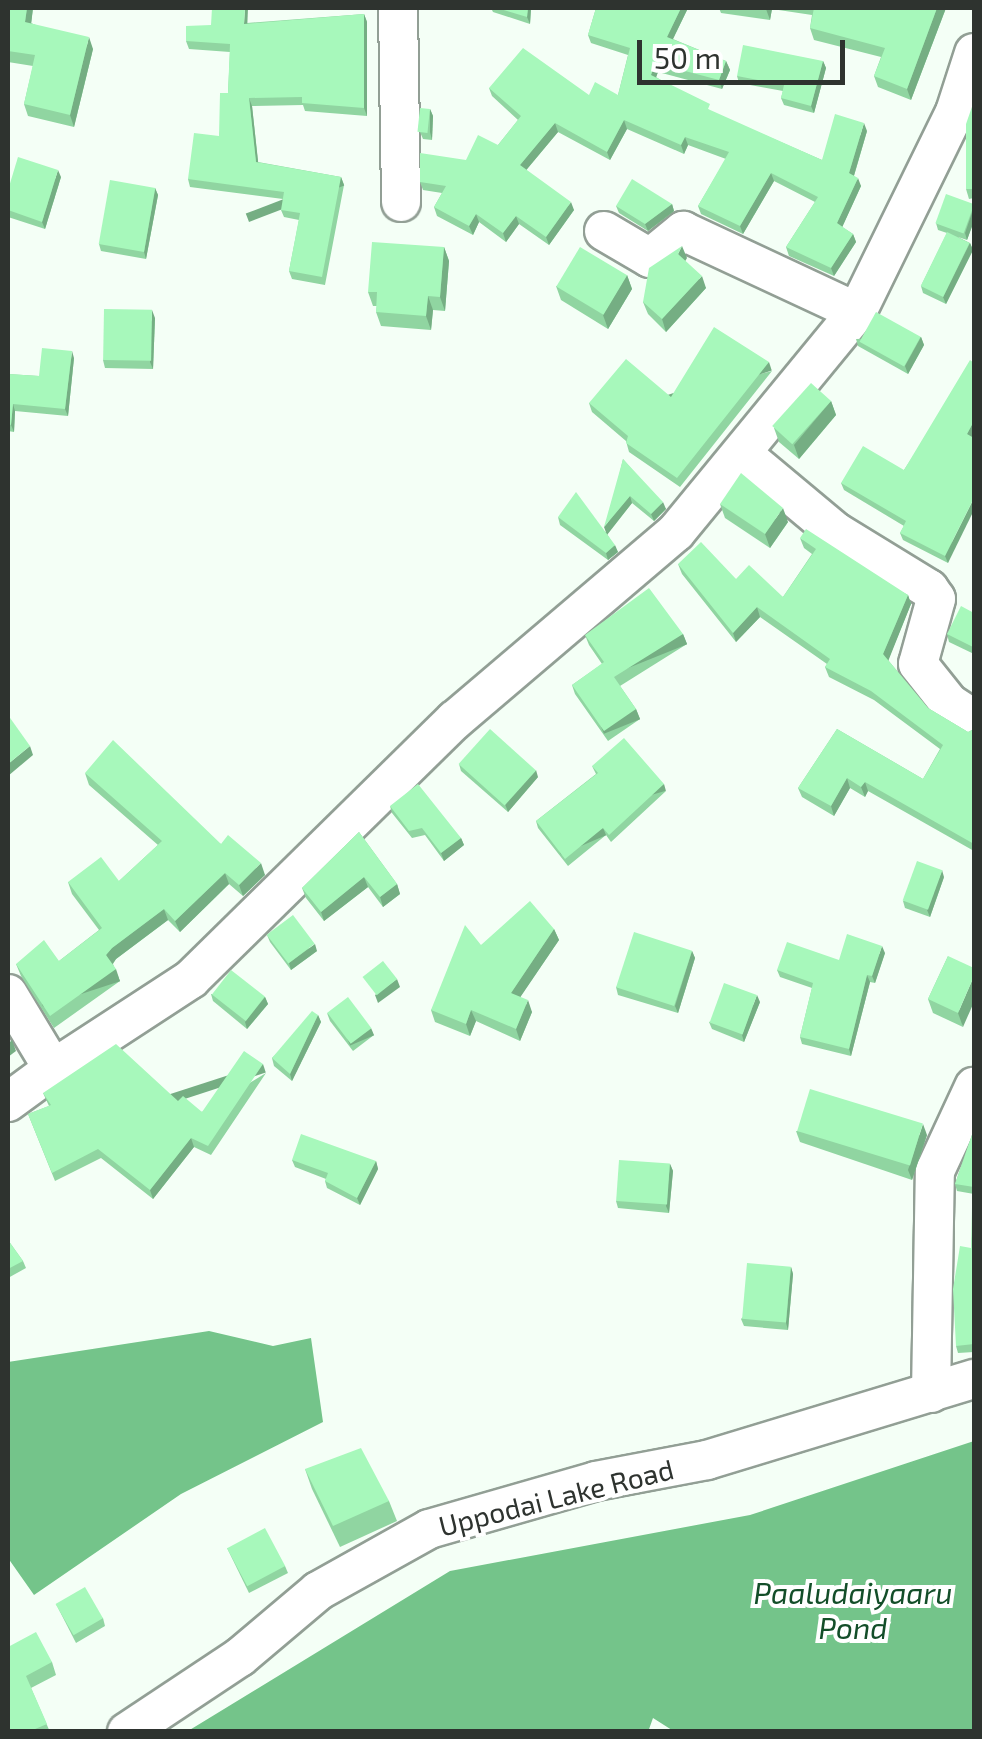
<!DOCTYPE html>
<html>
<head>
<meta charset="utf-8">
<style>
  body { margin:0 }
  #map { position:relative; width:982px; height:1739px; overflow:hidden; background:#f4fff6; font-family:"Exo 2",sans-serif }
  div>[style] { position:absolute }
  .water>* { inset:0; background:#74c48a }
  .roads { filter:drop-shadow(2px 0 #929f95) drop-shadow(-2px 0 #929f95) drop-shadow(0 2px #929f95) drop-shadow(0 -2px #929f95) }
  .minor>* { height:38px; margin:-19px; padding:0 19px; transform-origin:19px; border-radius:19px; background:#fff }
  .wall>* { inset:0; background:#90d5a1 }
  .shaded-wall>* { inset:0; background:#75ae83; transform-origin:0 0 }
  .building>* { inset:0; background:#a7f8bb; transform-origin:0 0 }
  span { translate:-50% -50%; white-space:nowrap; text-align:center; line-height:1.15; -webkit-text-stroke:8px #fff; paint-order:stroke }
  .street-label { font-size:28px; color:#2e332f }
  .water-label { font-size:30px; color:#134e29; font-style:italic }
  .frame { position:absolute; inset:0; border:10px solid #2e332f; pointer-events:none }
  .scale { position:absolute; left:637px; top:40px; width:208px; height:45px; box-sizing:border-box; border:5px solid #2e332f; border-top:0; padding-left:12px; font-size:30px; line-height:35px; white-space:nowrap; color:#2e332f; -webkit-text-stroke:8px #fff; paint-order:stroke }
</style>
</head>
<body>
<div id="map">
  <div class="water">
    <i style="clip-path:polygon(209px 1331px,273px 1346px,311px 1338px,323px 1422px,181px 1494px,34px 1595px,8px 1558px,8px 1362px)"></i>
    <i style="clip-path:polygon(974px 1441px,974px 1731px,675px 1732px,653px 1718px,648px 1732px,188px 1731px,450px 1571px,750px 1515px)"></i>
  </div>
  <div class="roads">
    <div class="minor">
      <i style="left:398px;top:8px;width:194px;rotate:89.1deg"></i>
      <i style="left:604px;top:231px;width:53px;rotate:30.4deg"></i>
      <i style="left:650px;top:258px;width:43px;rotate:-39.3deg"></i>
      <i style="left:683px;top:231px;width:192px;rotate:25deg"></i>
      <i style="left:745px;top:456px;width:119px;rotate:39.9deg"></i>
      <i style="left:836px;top:532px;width:109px;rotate:31.5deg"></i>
      <i style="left:929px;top:589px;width:12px;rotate:55deg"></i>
      <i style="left:936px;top:599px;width:67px;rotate:105.5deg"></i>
      <i style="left:918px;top:664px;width:50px;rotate:51.5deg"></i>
      <i style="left:949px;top:703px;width:30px;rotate:33deg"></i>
      <i style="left:8px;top:994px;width:87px;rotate:59deg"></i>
      <i style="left:53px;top:1069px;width:165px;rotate:-33.1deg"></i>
      <i style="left:191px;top:979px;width:370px;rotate:-44.5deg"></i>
      <i style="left:455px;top:720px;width:290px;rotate:-40.4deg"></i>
      <i style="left:676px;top:532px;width:285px;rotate:-50.6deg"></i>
      <i style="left:857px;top:312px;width:223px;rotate:-63.9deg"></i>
      <i style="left:955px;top:112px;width:62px;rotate:-72.1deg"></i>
      <i style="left:8px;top:1102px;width:56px;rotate:-36.3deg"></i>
      <i style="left:931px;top:1393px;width:222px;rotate:-89deg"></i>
      <i style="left:935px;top:1171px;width:93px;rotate:-65.1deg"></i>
      <i style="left:127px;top:1732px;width:136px;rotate:-33.6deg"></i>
      <i style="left:240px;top:1657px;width:102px;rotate:-40.2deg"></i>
      <i style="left:318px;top:1591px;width:127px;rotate:-29.2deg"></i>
      <i style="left:429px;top:1529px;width:174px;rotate:-16deg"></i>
      <i style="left:596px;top:1481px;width:113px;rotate:-10.7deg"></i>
      <i style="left:707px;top:1460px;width:279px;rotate:-16.9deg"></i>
    </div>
  </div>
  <div class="wall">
    <i style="clip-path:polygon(8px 8px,33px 8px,31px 23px,93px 49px,74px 127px,28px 116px,24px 104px,33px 66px,8px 62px)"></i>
    <i style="clip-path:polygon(491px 8px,531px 8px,530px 24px,493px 12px)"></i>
    <i style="clip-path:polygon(596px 8px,688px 8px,673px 39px,726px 61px,730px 70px,722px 89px,658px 72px,656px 77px,712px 112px,822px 160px,867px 131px,854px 176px,861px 186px,842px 227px,853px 234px,856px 242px,834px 276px,789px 256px,786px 247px,815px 202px,774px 181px,743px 234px,701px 214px,698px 206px,726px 159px,688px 145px,684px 154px,627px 129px,610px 160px,558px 132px,526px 170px,574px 210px,549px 245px,519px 224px,506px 242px,479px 222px,473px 235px,437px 216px,434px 207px,442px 193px,423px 190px,420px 182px,498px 145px,518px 120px,492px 96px,489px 88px,589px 95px,618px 95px,628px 55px,591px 43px,588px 35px)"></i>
    <i style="clip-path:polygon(719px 8px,946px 8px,911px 100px,878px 87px,874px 76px,881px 57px,814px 40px,810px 28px,812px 15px,772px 9px,770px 20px,721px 13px)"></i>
    <i style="clip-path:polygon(364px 14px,367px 22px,367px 116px,305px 111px,303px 105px,252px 106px,258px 162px,341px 177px,344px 185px,325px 285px,292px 279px,289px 271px,299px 220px,284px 217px,281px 210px,283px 199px,190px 187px,188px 179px,219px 136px,228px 93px,230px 52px,189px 49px,186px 41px,247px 23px)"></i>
    <i style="clip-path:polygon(823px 61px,826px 68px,814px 113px,784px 105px,781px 98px,783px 91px,739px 83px,737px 76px)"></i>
    <i style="clip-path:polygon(974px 101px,974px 198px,969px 199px,966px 189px)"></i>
    <i style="clip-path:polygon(430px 109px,433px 116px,432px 140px,423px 139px,420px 132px)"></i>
    <i style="clip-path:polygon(61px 177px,45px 229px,8px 217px,8px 190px)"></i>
    <i style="clip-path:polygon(155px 188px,158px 195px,146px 259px,101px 251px,99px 244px)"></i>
    <i style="clip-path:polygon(672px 204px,674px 211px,648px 231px,619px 213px,616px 206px)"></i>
    <i style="clip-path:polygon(974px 204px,974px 221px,967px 240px,958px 237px,970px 243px,973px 250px,946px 304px,923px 293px,921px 286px,947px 233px,938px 230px,936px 223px)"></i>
    <i style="clip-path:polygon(444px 247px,449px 261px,445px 311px,433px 310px,431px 330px,381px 326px,376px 312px,377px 306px,373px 306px,368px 292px)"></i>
    <i style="clip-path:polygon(687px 258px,685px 261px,706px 288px,666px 332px,648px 314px,643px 302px)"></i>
    <i style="clip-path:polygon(627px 275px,632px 289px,608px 329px,561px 300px,556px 286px)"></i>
    <i style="clip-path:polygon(155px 318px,153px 369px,105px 368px,103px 360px)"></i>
    <i style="clip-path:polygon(921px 337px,924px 345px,908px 374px,858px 346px,856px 339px)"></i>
    <i style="clip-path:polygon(74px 358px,68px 416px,15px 411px,14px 432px,8px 431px,8px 374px,39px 376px)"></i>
    <i style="clip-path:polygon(974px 363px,974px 433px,972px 437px,948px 563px,903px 540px,900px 533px,904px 526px,844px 490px,841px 483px,904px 470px)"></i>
    <i style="clip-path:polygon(772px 371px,680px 487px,629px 452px,626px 441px,592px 412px,589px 403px,671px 397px)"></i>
    <i style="clip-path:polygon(831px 401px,836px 415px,799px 459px,779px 442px,774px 428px)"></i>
    <i style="clip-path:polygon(623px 459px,666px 509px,654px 521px,632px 503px,607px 534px,618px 552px,608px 560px,560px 525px,558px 517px,606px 532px)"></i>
    <i style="clip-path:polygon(720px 504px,788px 522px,770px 548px,725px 518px)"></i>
    <i style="clip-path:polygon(800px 538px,908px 595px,911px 604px,888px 660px,928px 708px,968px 732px,974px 729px,974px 851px,868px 791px,865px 797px,850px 788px,834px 816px,802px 797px,798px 788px,837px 729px,923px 779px,940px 749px,874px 700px,829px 677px,825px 667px,827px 664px,760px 617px,736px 642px,682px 574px,678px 564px,736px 579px,783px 597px,812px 554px,804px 548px)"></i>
    <i style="clip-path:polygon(974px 613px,974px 654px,949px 642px,947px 634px)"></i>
    <i style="clip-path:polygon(683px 634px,687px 644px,620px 686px,636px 709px,640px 719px,608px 741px,575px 694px,572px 685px,602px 664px,589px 645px,585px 635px)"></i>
    <i style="clip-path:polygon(459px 764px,538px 777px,508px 812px,461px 771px)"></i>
    <i style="clip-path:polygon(592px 766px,666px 791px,611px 842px,606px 835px,568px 866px,538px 828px,536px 821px,596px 774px)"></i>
    <i style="clip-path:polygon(85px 773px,221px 844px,265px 875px,243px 896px,229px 884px,180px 932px,168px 920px,116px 959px,113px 964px,120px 981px,54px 1028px,21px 976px,16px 964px,59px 961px,99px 930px,72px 894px,68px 882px,119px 881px,158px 845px,89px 785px)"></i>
    <i style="clip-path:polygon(390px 806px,461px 838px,464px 845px,444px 861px,425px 835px,412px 838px,392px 813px)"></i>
    <i style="clip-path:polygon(359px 832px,397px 884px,400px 894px,383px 907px,368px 887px,324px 921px,306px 898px,302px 888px)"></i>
    <i style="clip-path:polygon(944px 877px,930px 917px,905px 908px,903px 901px)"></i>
    <i style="clip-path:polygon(554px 929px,559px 940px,520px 997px,532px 1012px,520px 1041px,476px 1021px,470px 1036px,435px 1022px,431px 1010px,481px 945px)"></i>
    <i style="clip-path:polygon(267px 935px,317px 951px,291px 970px,270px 942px)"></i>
    <i style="clip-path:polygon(692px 951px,695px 958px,678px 1013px,618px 995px,616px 987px)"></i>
    <i style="clip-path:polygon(885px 953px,875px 983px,870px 982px,851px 1056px,802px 1044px,800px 1037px,812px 988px,780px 977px,777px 970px)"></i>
    <i style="clip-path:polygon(948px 956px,963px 1027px,933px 1013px,928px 999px)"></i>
    <i style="clip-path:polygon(211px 994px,265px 997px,268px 1004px,247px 1029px,213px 1001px)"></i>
    <i style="clip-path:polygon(760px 1002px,744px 1042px,712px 1029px,709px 1022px)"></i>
    <i style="clip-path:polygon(327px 1013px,374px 1035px,353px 1051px,330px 1021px)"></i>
    <i style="clip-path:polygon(318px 1015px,321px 1022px,292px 1081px,274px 1066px,272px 1058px)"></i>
    <i style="clip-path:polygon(266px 1073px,211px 1155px,194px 1147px,153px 1199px,101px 1158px,55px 1181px,28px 1114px,49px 1106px,43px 1093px,178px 1101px,202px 1112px)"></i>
    <i style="clip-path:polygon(974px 1129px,974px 1194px,957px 1191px,955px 1184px)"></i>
    <i style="clip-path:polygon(796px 1131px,927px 1135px,912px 1180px,800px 1142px)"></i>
    <i style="clip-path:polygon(292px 1160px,376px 1161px,378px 1169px,360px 1205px,327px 1188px,325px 1181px,326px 1179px,295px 1167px)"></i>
    <i style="clip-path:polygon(670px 1164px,673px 1171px,669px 1213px,618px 1208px,616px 1201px)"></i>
    <i style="clip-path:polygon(974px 1208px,974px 1352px,958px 1353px,956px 1346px,971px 1248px)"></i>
    <i style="clip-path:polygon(8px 1240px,23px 1261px,26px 1268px,8px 1278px)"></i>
    <i style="clip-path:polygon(791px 1267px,793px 1274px,788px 1330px,744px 1326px,741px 1319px)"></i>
    <i style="clip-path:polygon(305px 1469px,389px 1501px,397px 1521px,340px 1547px,312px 1489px)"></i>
    <i style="clip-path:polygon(227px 1548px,285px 1566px,288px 1573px,249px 1593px)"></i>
    <i style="clip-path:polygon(56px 1604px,103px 1618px,105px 1626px,76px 1643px)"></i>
    <i style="clip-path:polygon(8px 1647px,52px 1662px,56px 1675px,31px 1688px,50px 1732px,8px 1732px)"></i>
  </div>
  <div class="shaded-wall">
    <i style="clip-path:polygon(27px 8px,33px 8px,30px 34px,25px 22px)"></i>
    <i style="clip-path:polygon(245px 8px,248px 8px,247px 32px,244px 24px)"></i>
    <i style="clip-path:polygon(528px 8px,531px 8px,530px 24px,527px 17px)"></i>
    <i style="clip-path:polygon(681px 8px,688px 8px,670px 45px,667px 37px)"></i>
    <i style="clip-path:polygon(766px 8px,772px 9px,770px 20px,766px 9px)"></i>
    <i style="clip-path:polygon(937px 8px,946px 8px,911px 100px,907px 89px)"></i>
    <i style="clip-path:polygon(364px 14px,367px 22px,367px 116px,364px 108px)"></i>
    <i style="clip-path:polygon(89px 37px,93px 49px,74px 127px,70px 115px)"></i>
    <i style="clip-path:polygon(726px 61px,730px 70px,722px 89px,719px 80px)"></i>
    <i style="clip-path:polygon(823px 61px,826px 68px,814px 113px,811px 106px)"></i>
    <i style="clip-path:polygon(655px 63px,658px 72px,654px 83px,651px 75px)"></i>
    <i style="clip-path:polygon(249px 98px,252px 106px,259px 170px,256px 162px)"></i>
    <i style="clip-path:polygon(430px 109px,433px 116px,432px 140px,430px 132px)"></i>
    <i style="clip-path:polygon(624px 120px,627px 129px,610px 160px,607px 152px)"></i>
    <i style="clip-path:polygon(555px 123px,558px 132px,523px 174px,520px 165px)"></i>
    <i style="clip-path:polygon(864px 123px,867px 131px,852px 182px,849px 173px)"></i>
    <i style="clip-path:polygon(685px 137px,688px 145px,684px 154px,681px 145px)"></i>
    <i style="clip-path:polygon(58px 170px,61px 177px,45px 229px,42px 222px)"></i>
    <i style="clip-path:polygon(771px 173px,774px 181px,743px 234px,740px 226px)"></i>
    <i style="left:341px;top:177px;width:9px;height:102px;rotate:69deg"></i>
    <i style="clip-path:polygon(858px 178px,861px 186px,840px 232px,837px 223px)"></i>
    <i style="clip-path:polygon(155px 188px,158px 195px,146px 259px,144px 252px)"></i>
    <i style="clip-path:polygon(571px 202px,574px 210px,549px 245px,546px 237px)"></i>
    <i style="clip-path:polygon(672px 204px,674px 211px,648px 231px,645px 224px)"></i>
    <i style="clip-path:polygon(974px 207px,974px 221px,967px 240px,965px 233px)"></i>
    <i style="clip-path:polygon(476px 214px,479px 222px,473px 235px,469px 226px)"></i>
    <i style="clip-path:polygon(516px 216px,519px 224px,506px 242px,503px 233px)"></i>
    <i style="clip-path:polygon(853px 234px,856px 242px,834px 276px,831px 268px)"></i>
    <i style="clip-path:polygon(970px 243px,973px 250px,946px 304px,943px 297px)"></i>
    <i style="clip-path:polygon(682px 246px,687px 258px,682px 266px,678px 254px)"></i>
    <i style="clip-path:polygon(444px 247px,449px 261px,445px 311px,440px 297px)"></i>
    <i style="clip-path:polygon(627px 275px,632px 289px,608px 329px,603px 315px)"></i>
    <i style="clip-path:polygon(702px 276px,706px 288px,666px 332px,662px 319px)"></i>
    <i style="clip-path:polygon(428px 296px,433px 310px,431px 330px,426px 316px)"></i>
    <i style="clip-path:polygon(152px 310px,155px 318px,153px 369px,150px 362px)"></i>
    <i style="clip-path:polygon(921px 337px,924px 345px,908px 374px,905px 366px)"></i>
    <i style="clip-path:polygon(72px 351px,74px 358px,68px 416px,65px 409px)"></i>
    <i style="left:769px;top:362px;width:9px;height:148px;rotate:72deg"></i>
    <i style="clip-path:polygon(831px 401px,836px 415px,799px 459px,794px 445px)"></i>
    <i style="clip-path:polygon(13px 404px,15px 411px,14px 432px,11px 425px)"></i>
    <i style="clip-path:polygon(974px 421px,974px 433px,970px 441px,967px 434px)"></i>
    <i style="clip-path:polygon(630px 496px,632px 503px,607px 535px,604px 527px)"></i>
    <i style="clip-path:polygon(974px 498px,974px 510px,948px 563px,945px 556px)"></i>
    <i style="clip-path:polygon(663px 502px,666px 509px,654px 521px,651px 514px)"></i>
    <i style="clip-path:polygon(783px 508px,788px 522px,770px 548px,765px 534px)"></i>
    <i style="clip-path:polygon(615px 545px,618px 552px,608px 560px,606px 553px)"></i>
    <i style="clip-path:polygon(908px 595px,911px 604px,887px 664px,883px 654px)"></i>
    <i style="clip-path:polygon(757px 607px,760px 617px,736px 642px,733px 633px)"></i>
    <i style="left:683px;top:634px;width:11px;height:81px;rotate:68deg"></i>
    <i style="left:636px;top:709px;width:11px;height:39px;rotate:68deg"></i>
    <i style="clip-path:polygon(30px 746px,33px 755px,8px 776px,8px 764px)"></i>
    <i style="clip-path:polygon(536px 770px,538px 777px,508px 812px,505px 804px)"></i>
    <i style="clip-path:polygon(847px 778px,850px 788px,834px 816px,831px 806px)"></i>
    <i style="clip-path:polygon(865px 782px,868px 791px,865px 797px,861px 787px)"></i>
    <i style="left:664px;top:784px;width:7px;height:75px;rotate:74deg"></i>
    <i style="left:603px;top:828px;width:8px;height:49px;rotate:67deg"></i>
    <i style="clip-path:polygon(461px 838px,464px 845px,444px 861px,441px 853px)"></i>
    <i style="clip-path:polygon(261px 863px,265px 875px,243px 896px,239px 885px)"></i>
    <i style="clip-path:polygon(942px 870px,944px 877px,930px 917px,927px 910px)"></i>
    <i style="clip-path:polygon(225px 873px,229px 884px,180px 932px,175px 921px)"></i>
    <i style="clip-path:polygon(364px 877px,368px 887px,324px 921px,321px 912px)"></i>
    <i style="clip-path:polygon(397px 884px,400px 894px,383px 907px,380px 897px)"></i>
    <i style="clip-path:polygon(164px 909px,168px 920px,116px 959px,111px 966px,106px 955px,112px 948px)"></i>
    <i style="clip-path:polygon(554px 929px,559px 940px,515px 1005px,511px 993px)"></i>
    <i style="clip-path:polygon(315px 944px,317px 951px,291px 970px,289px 963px)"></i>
    <i style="clip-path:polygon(882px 946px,885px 953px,875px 983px,872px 976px)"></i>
    <i style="clip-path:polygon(692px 951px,695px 958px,678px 1013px,675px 1006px)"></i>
    <i style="left:116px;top:969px;width:13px;height:81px;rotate:72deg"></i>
    <i style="clip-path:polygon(867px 975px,870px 982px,851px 1056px,849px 1049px)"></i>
    <i style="clip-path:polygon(974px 976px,974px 1002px,963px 1027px,958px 1013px)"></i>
    <i style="clip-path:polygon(397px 979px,400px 987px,378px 1003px,375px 995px)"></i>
    <i style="clip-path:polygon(757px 995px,760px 1002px,744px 1042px,742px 1035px)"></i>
    <i style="clip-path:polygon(265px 997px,268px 1004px,247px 1029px,245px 1022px)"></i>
    <i style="clip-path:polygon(528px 1000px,532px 1012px,520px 1041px,516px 1029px)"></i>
    <i style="clip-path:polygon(471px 1010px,476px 1021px,470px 1036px,466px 1024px)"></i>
    <i style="clip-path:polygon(318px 1015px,321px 1022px,292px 1081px,290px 1074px)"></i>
    <i style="left:371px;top:1028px;width:8px;height:26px;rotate:67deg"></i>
    <i style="clip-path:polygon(12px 1040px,16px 1051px,8px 1057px,8px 1044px)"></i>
    <i style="left:263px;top:1064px;width:9px;height:99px;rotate:72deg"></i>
    <i style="clip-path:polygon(923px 1124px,927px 1135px,912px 1180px,908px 1170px)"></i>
    <i style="clip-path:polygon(191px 1138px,194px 1147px,153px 1199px,150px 1190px)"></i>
    <i style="clip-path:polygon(376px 1161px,378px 1169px,360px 1205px,357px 1198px)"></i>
    <i style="clip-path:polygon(670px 1164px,673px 1171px,669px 1213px,666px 1206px)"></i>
    <i style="clip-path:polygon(791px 1267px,793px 1274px,788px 1330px,786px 1323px)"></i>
  </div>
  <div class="building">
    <i style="clip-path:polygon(8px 8px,27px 8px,25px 22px,89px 37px,70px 115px,24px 104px,35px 55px,8px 51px)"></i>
    <i style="clip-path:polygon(212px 8px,245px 8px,244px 24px,364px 14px,364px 108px,302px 103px,302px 97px,249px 98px,256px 162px,341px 177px,322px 277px,289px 271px,300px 213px,281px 210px,284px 192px,188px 179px,194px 133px,219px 136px,220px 93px,228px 93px,230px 44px,186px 41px,186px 26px,211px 25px)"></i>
    <i style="clip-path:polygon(497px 8px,528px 8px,527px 17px)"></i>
    <i style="clip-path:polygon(596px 8px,681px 8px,667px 37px,726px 61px,719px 80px,655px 63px,651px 75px,710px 104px,708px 109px,822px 160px,835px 114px,864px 123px,849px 173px,858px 178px,837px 223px,853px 234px,831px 268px,786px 247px,818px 197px,771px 173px,740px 226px,698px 206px,729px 152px,685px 137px,681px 145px,624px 120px,607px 152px,555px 123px,520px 165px,571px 202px,546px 237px,516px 216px,503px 233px,476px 214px,469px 226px,434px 207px,446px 186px,420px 182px,420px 153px,466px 160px,478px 135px,498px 145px,521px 116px,489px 88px,523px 48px,589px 95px,595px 82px,618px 95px,630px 48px,588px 35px)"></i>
    <i style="clip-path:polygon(814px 8px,937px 8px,907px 89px,874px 76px,885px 48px,810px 28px)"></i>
    <i style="clip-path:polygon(743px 45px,823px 61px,811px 106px,781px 98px,784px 85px,737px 76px)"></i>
    <i style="clip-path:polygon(974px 101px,974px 189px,966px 189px,966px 124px)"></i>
    <i style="left:420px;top:108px;width:10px;height:24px;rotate:6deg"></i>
    <i style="clip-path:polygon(18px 157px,58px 170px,42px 222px,8px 210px,8px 190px)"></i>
    <i style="clip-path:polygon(632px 179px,672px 204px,645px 224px,616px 206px)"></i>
    <i style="left:110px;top:180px;width:46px;height:65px;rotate:10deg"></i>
    <i style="left:946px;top:194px;width:30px;height:31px;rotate:20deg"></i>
    <i style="left:947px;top:232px;width:25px;height:60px;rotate:26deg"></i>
    <i style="clip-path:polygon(372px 242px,444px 247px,440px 297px,428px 296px,426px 316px,376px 312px,377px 292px,368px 292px)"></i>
    <i style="clip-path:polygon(682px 246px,678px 254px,702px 276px,662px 319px,643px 302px,649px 268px)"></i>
    <i style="left:580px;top:247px;width:55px;height:46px;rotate:31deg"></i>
    <i style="left:104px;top:309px;width:48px;height:51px;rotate:1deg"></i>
    <i style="left:876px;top:312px;width:51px;height:34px;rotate:29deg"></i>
    <i style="clip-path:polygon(714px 327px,769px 362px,677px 478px,626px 443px,628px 436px,589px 403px,626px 359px,671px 397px)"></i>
    <i style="clip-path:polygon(42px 348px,72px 351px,65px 409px,13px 404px,11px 425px,8px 424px,8px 374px,39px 376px)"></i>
    <i style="clip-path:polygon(970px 360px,974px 363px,974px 421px,967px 434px,974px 438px,974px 498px,945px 556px,900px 533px,906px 521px,841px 483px,863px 446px,904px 470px)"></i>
    <i style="left:811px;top:383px;width:27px;height:58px;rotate:42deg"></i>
    <i style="clip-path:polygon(623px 459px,663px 502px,651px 514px,630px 496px,604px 527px)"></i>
    <i style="clip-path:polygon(741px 473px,783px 508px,765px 534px,720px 504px)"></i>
    <i style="clip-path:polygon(576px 492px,615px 545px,606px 553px,558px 517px)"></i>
    <i style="clip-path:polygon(806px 529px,908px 595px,883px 654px,928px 708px,968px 732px,974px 729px,974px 809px,973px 811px,974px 812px,974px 844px,865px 782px,861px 787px,847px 778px,831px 806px,798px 788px,837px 729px,923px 779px,943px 745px,871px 691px,825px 667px,830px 659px,757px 607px,733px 633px,678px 564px,701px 542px,736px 579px,749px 565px,783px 597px,816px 549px,800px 538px)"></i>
    <i style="clip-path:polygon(649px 588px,683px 634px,614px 677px,636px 709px,604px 731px,572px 685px,604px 662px,585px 635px)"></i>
    <i style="clip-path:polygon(961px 606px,974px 613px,974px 644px,973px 647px,947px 634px)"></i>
    <i style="clip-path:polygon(8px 715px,30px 746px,8px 764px)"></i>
    <i style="left:490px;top:729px;width:62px;height:47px;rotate:42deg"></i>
    <i style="clip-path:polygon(624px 738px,664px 784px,609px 835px,603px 828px,565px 859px,536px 821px,598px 773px,592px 766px)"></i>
    <i style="clip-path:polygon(113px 740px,221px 844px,228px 835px,261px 863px,239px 885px,225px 873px,175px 921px,164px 909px,112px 948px,106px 955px,116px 969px,50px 1016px,16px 964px,44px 940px,59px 961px,102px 928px,68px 882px,101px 857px,119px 881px,162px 841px,85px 773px)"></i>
    <i style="clip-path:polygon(418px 784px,461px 838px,441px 853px,422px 828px,409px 831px,390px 806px)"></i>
    <i style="clip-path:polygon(359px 832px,397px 884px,380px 897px,364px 877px,321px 912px,302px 888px)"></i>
    <i style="left:917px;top:861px;width:27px;height:42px;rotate:20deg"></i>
    <i style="clip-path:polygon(530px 901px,554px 929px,511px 993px,528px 1000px,516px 1029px,471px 1010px,466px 1024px,431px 1010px,465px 925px,481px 945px)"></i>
    <i style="left:293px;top:915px;width:36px;height:33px;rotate:53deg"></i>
    <i style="left:634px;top:932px;width:61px;height:58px;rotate:18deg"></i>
    <i style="clip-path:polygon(847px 934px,882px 946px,872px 976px,867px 975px,849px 1049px,800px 1037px,813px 983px,777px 970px,787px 942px,839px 960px)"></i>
    <i style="clip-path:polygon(948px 956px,974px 968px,974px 976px,958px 1013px,928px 999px)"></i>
    <i style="left:383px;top:961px;width:23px;height:26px;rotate:52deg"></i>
    <i style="left:231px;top:970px;width:43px;height:31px;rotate:38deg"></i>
    <i style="left:724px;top:983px;width:35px;height:42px;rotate:20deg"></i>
    <i style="left:348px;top:997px;width:39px;height:26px;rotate:53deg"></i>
    <i style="clip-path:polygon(312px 1011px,318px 1015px,290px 1074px,272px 1058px)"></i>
    <i style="clip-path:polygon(116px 1044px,178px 1101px,183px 1096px,202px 1112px,244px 1051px,263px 1064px,208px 1146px,191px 1138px,150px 1190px,98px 1149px,52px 1173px,28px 1114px,51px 1105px,43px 1093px)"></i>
    <i style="left:810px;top:1089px;width:118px;height:44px;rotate:17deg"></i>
    <i style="clip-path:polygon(974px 1129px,974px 1187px,955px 1184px)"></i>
    <i style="clip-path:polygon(301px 1134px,376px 1161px,357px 1198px,325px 1181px,328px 1173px,292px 1160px)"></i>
    <i style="left:619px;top:1160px;width:51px;height:41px;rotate:4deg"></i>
    <i style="clip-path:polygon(972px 1207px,974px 1208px,974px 1344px,956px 1346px,953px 1289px,960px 1246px,971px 1248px)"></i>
    <i style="clip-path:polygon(8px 1240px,23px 1261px,8px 1269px)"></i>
    <i style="left:747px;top:1263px;width:44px;height:56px;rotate:5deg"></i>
    <i style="clip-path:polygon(361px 1448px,389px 1501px,333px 1526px,305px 1469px)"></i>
    <i style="left:265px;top:1528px;width:43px;height:43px;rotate:62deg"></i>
    <i style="left:85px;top:1587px;width:36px;height:34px;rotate:60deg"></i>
    <i style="clip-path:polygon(36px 1632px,52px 1662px,26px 1676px,47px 1724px,28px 1732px,8px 1732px,8px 1647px)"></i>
  </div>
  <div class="street-label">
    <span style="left:556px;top:1497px;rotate:-14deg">Uppodai Lake Road</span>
  </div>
  <div class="water-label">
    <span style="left:853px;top:1609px">Paaludaiyaaru<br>Pond</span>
  </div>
  <div class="frame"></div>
  <div class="scale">50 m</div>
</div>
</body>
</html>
